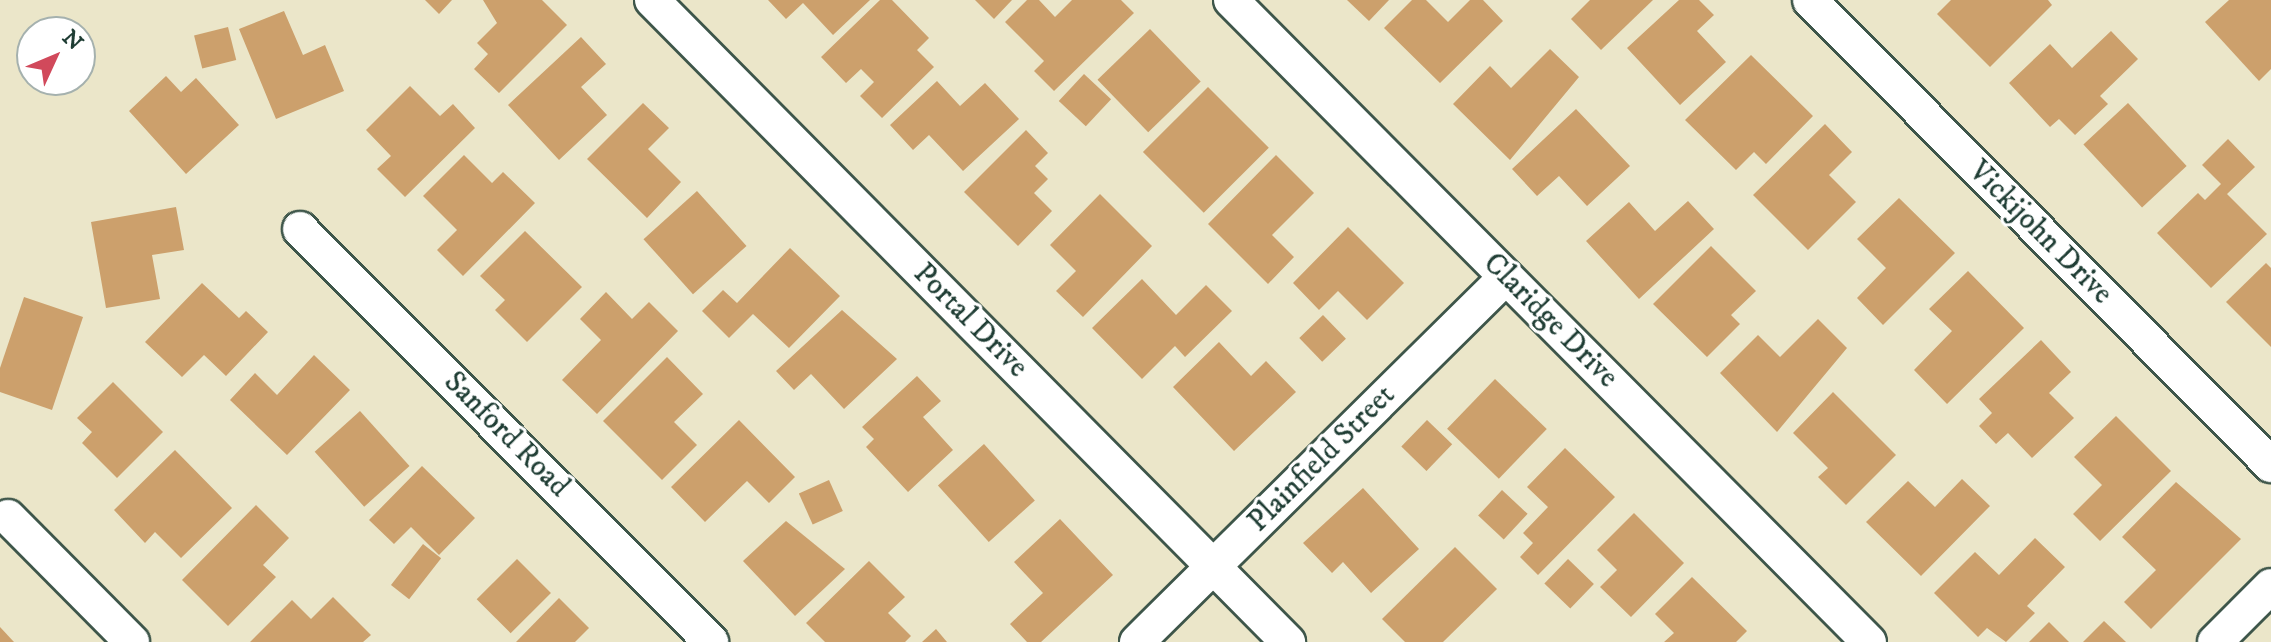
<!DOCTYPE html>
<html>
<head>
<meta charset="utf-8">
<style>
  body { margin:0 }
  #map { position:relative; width:2271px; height:642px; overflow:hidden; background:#ebe6c9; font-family:"IM FELL DW Pica",serif }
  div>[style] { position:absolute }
  .building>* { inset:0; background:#cca06c; transform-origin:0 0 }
  .roads { filter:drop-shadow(2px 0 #3e564a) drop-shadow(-2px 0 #3e564a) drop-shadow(0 2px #3e564a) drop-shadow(0 -2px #3e564a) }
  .street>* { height:34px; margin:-17px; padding:0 17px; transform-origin:17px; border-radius:17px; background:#fff }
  span { translate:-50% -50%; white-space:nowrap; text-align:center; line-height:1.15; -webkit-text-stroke:6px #fff; paint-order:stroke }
  .street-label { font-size:30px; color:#1f3d34 }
  .north { position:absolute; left:16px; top:16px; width:80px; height:80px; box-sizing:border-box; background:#fff; border:2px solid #a5b1ae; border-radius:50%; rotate:46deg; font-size:22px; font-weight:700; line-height:32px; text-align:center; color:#1f3d34 }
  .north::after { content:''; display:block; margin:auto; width:28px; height:36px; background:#d1495b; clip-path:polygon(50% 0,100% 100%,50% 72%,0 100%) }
</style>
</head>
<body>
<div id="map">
  <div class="building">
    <i style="clip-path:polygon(425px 0,452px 0,439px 14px)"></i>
    <i style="clip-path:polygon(483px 0,542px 0,567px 25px,499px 93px,474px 69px,488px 54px,477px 43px,497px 23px)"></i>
    <i style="clip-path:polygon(768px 0,870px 0,833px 35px,803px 3px,786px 19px)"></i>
    <i style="clip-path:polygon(880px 0,892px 0,929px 38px,917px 50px,934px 67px,882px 118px,860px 96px,874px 82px,861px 69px,846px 83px,821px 57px)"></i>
    <i style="clip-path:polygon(975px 0,1012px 0,994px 19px)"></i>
    <i style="clip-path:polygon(1027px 0,1039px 0,1055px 17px,1072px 0,1121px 0,1134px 13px,1054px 91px,1034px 71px,1044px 61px,1005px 22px)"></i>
    <i style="clip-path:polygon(1347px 0,1389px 0,1369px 21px)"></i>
    <i style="clip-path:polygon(1412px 0,1426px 0,1448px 22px,1470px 0,1483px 0,1503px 21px,1440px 83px,1384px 28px)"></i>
    <i style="clip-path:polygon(1590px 0,1653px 0,1601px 50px,1571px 19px)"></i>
    <i style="clip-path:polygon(1679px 0,1699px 0,1714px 15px,1697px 31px,1726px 62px,1680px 105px,1627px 48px)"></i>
    <i style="clip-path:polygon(1951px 0,2048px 0,2052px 5px,1990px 67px,1937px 14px)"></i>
    <i style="clip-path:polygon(2229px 0,2271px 0,2271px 69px,2259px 81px,2205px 22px)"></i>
    <i style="clip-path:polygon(284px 11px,303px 55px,325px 45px,344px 91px,276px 119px,239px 29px)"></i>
    <i style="left:228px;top:27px;width:34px;height:35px;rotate:76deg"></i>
    <i style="left:1150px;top:29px;width:73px;height:73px;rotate:46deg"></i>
    <i style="clip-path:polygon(2111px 31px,2138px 59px,2100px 96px,2108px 104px,2075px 135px,2059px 119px,2050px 127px,2009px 83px,2050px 44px,2072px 68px)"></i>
    <i style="clip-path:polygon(581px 37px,606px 64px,581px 87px,607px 115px,559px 160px,508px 105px)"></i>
    <i style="clip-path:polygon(1550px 49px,1579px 77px,1510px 160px,1453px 104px,1490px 66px,1511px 88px)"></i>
    <i style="clip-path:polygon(1751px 55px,1813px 116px,1766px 164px,1754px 152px,1736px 170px,1685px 120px)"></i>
    <i style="left:1084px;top:74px;width:37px;height:37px;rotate:43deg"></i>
    <i style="clip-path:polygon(166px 76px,181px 92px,196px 78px,239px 125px,186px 174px,129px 111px)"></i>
    <i style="clip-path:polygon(937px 81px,960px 106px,985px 83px,1019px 119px,963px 171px,929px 135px,913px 150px,890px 125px)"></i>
    <i style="clip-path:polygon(410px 86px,440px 116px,453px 104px,475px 128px,405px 197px,377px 169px,391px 156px,366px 130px)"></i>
    <i style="left:1208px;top:87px;width:86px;height:92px;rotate:45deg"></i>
    <i style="clip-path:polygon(643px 103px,669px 128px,648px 149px,681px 182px,647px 218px,587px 159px)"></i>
    <i style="left:2128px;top:103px;width:86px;height:61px;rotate:47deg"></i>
    <i style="clip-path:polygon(1576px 109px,1630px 166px,1587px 206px,1559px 176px,1537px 196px,1512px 169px)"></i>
    <i style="clip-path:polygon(1825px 124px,1852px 152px,1829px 175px,1856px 202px,1808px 250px,1753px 195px)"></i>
    <i style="clip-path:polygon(1026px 130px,1048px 153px,1035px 166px,1048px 179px,1034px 193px,1052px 211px,1018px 246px,964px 192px)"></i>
    <i style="clip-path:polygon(2228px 139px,2255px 167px,2227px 194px,2267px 234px,2211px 288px,2157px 233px,2198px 193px,2205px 200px,2221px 184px,2202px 165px)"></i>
    <i style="clip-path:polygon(464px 155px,492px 183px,503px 172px,535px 203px,463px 276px,437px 250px,457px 230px,423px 196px)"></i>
    <i style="clip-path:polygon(1276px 155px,1314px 193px,1272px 235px,1294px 257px,1268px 284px,1208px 224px)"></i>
    <i style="left:697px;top:191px;width:74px;height:72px;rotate:48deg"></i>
    <i style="clip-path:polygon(1100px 194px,1152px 246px,1083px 317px,1056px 291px,1076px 271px,1050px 245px)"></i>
    <i style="clip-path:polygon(1899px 198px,1955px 253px,1883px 325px,1857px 298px,1886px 268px,1857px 239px)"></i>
    <i style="clip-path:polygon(1688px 201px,1714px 229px,1639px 299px,1586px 241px,1629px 202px,1655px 231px)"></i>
    <i style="clip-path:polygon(176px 207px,184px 250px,152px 255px,160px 299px,106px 308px,91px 222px)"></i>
    <i style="clip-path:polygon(1348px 227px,1404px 283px,1367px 320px,1338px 291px,1319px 310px,1293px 283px)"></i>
    <i style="clip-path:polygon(525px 231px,582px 287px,527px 342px,495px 310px,505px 300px,480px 276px)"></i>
    <i style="clip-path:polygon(1711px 246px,1756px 291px,1731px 315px,1740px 324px,1707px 357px,1653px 304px)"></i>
    <i style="clip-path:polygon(790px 248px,840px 296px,789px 348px,753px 314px,729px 338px,702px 311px,723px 290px,737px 303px)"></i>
    <i style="clip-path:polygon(2266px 263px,2271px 268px,2271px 347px,2226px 302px)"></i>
    <i style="clip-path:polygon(1968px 271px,2024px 328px,1947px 404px,1914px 370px,1952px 331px,1929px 309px)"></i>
    <i style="clip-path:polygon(1142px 279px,1176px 315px,1206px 285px,1232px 311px,1185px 357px,1175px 346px,1142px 379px,1092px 328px)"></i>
    <i style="clip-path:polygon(202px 283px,239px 318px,246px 311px,268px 332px,226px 376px,204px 355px,182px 377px,145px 342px)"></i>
    <i style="clip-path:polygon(606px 292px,632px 319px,649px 302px,678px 331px,597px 414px,562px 380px,601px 340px,580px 319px)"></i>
    <i style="clip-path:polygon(24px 297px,83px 317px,52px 410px,0 392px,0 368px)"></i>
    <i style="clip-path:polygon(842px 310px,897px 359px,844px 409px,811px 374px,794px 390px,776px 371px)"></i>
    <i style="left:1323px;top:315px;width:33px;height:33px;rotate:46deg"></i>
    <i style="clip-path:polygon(1818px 319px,1847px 348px,1777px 432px,1720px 373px,1758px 335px,1780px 357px)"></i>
    <i style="clip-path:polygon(2041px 340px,2071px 372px,2049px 393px,2074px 418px,2032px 458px,2008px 433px,1996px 444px,1979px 426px,1992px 413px,1979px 399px)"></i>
    <i style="clip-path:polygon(1219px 342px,1251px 376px,1266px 361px,1296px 392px,1234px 451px,1173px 387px)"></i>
    <i style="clip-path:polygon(314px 355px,350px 390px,287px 455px,230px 400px,255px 373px,277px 395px)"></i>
    <i style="clip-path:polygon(667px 357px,703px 394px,674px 422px,697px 445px,662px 480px,603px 421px)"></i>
    <i style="clip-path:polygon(917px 376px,941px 401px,923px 417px,953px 450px,908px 492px,866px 447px,874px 439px,862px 427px)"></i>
    <i style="left:1495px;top:379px;width:72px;height:69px;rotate:44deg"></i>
    <i style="clip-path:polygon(113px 382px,163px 432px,117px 478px,82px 443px,92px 432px,77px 418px)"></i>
    <i style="clip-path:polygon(1833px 392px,1896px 455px,1846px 505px,1818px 477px,1828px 468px,1793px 433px)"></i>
    <i style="left:360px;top:411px;width:74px;height:61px;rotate:48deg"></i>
    <i style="clip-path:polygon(2116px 416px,2171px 471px,2100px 541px,2073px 514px,2102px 485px,2074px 457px)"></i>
    <i style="clip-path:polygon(739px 420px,795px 477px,769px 503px,747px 481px,705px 522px,671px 487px)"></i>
    <i style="left:1427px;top:420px;width:35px;height:37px;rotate:44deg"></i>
    <i style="left:984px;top:444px;width:76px;height:62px;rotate:48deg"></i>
    <i style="clip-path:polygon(1565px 448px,1615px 497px,1538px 575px,1520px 557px,1533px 543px,1523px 533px,1548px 507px,1527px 487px)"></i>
    <i style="clip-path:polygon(175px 450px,232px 508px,181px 558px,155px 532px,145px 543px,114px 510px)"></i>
    <i style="clip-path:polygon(422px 466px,475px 518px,439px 555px,411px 527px,394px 544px,369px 520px)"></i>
    <i style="clip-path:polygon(1962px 479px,1990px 506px,1921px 576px,1866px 522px,1908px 481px,1935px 507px)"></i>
    <i style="left:829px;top:480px;width:34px;height:33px;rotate:66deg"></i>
    <i style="clip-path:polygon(2176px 482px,2241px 539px,2151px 629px,2124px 602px,2156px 570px,2122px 537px)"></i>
    <i style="clip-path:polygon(1363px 488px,1419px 549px,1371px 593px,1343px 562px,1332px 573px,1303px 543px)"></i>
    <i style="left:1502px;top:490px;width:35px;height:35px;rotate:43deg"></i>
    <i style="clip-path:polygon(256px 505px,289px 538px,263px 565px,276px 577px,228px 626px,182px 580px)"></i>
    <i style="clip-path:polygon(1634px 513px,1684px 563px,1631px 617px,1600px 587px,1617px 570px,1597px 550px)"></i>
    <i style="clip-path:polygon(1060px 519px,1113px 575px,1041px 642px,1027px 642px,1010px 624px,1043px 593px,1014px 562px)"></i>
    <i style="clip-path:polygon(786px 521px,845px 569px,795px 616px,743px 561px)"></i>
    <i style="clip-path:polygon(2035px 538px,2065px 567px,2027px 606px,2035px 613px,2006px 642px,1987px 628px,1978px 637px,1934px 593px,1975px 552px,1999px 575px)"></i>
    <i style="left:423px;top:544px;width:23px;height:52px;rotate:38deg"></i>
    <i style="clip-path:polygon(1455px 547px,1497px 589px,1443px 642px,1405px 642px,1382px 619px)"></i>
    <i style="left:517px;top:559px;width:48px;height:57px;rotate:45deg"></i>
    <i style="left:1568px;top:559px;width:36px;height:34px;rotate:44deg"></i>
    <i style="clip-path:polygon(869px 561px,905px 597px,888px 613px,911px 636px,905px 642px,825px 642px,806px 623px)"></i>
    <i style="clip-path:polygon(1692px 577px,1747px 631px,1736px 642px,1664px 642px,1674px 633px,1655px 614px)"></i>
    <i style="clip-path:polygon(333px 597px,371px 635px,363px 642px,250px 642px,292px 600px,311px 619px)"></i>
    <i style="clip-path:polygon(559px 598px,589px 628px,575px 642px,516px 642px)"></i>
    <i style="clip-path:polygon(2104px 621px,2126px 642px,2083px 642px)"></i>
    <i style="clip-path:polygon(2049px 622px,2069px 642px,2029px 642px)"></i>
    <i style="clip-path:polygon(0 627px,14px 642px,0 642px)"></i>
    <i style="clip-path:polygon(936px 629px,947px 642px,922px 642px)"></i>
  </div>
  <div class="roads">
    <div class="street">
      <i style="left:652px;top:0;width:904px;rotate:45.27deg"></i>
      <i style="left:1231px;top:0;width:905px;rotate:45.18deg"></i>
      <i style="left:1810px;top:0;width:655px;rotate:45.25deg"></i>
      <i style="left:300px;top:229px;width:583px;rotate:45.14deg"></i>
      <i style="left:8px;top:517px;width:176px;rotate:45.2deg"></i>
      <i style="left:1137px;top:642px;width:519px;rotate:-44.69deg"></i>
      <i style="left:2215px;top:642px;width:79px;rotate:-45deg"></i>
    </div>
  </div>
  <div class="street-label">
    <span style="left:2040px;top:233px;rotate:45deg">Vickijohn Drive</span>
    <span style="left:970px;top:321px;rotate:45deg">Portal Drive</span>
    <span style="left:1550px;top:321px;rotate:45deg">Claridge Drive</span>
    <span style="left:506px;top:435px;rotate:45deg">Sanford Road</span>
    <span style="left:1322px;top:459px;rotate:-45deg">Plainfield Street</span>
  </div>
  <div class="north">N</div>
</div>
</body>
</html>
